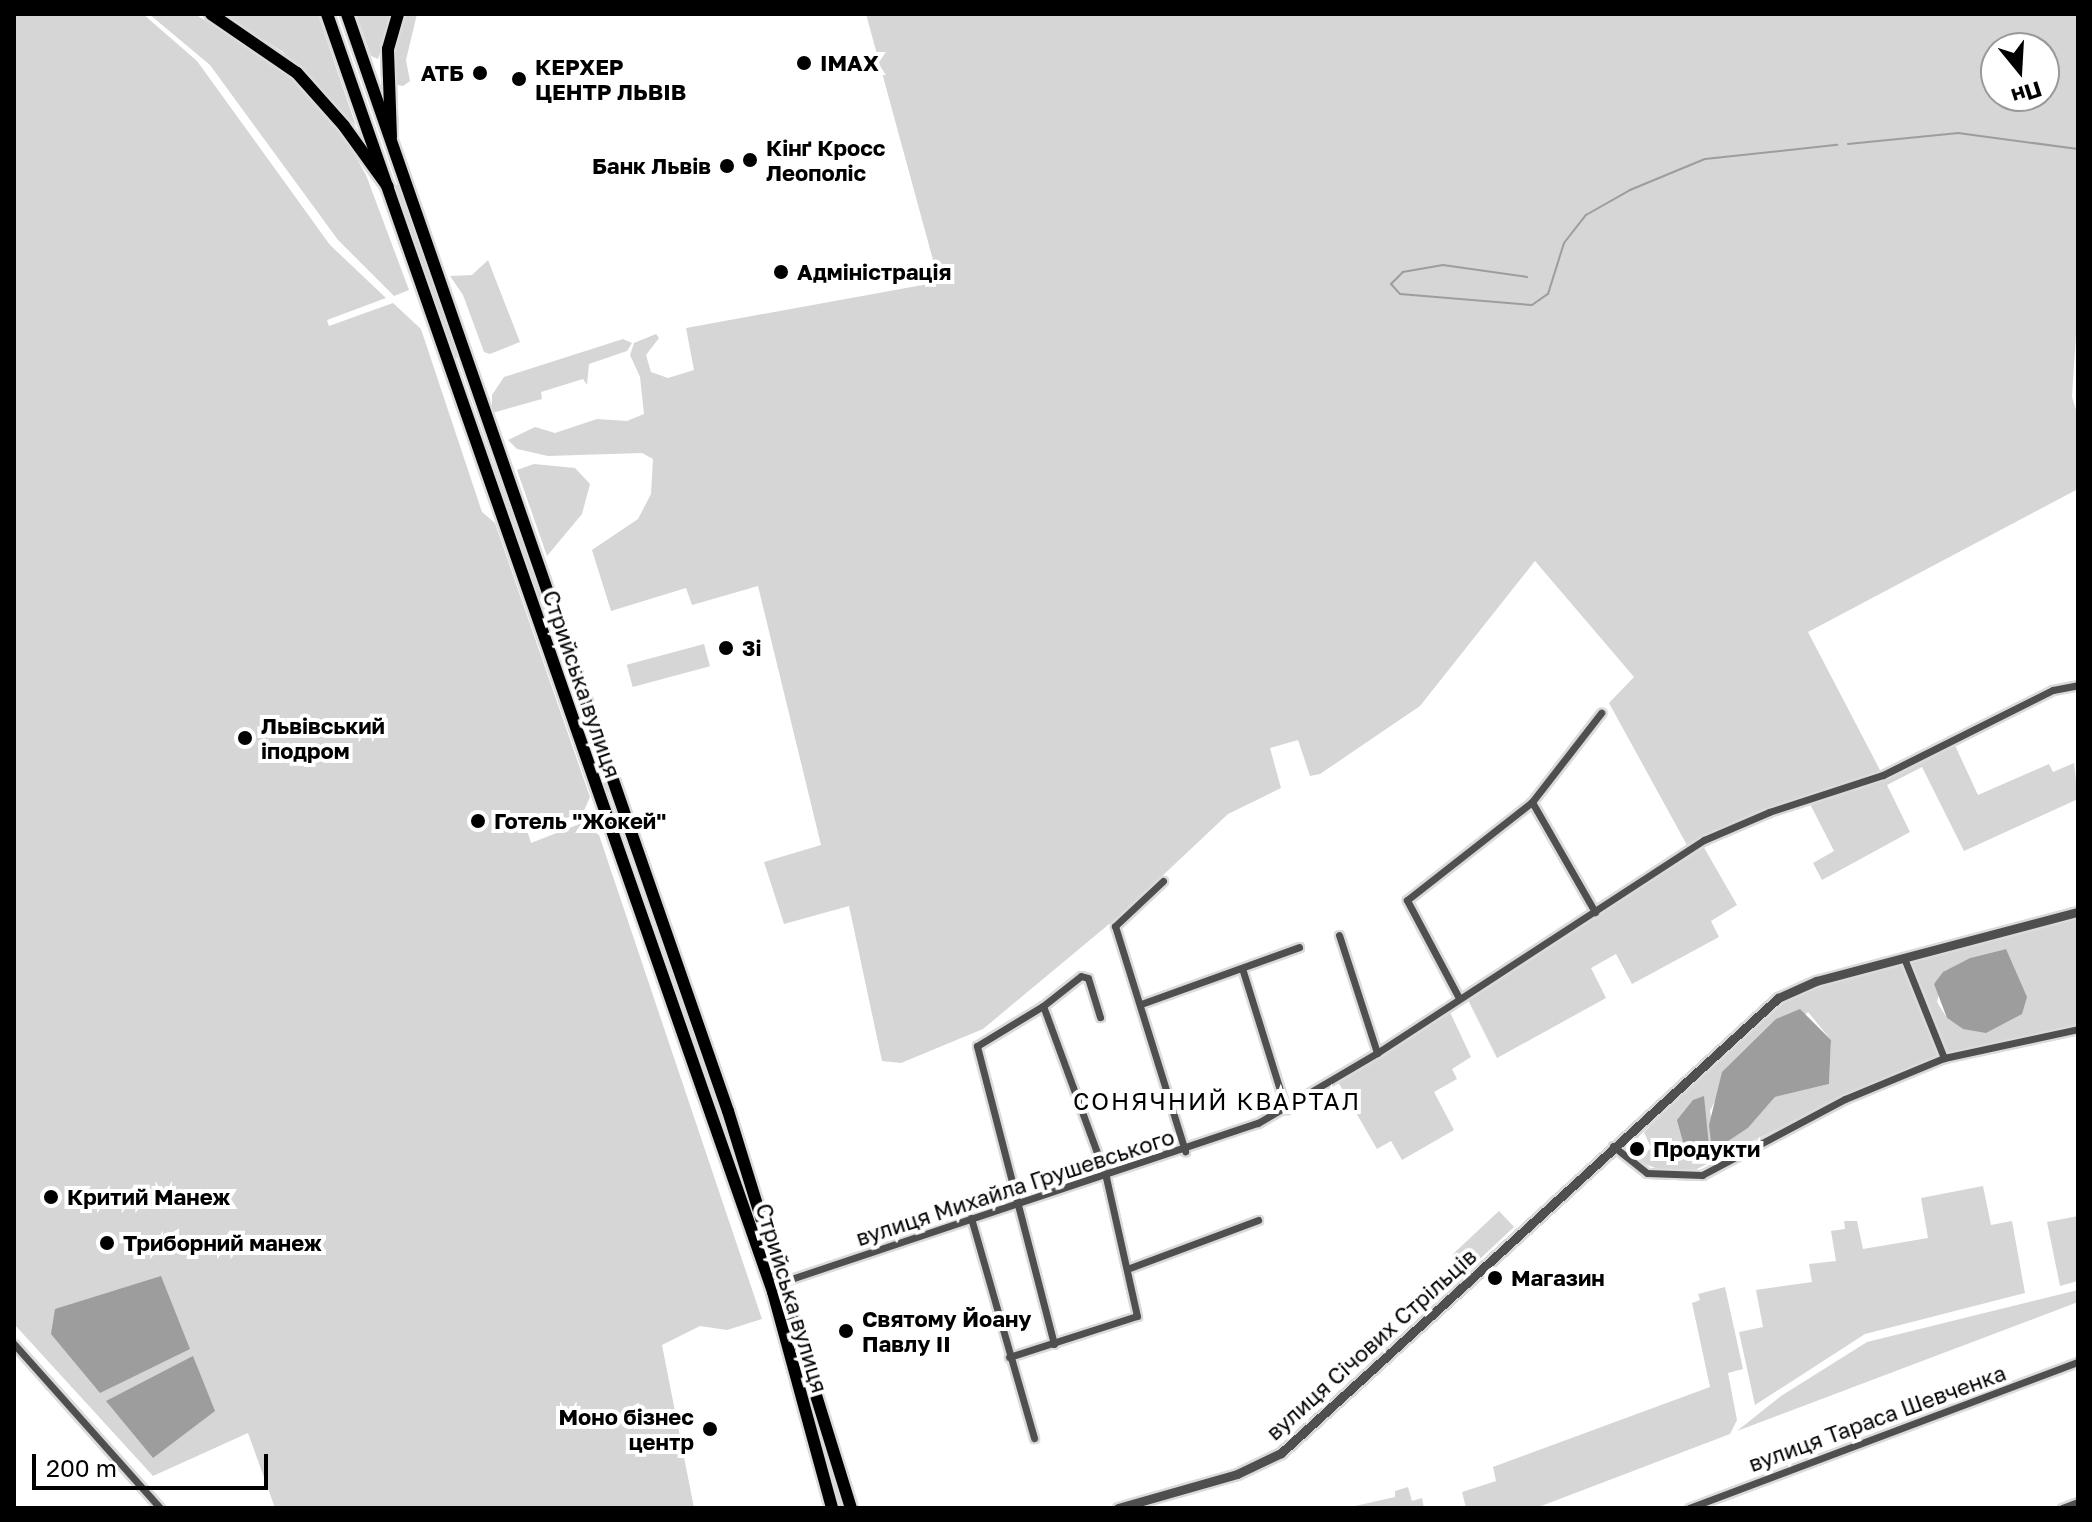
<!DOCTYPE html>
<html>
<head>
<meta charset="utf-8">
<style>
  body { margin:0 }
  #map { position:relative; width:2092px; height:1522px; overflow:hidden; background:#fff; font-family:"Golos Text",sans-serif }
  div>[style] { position:absolute }
  .green>* { inset:0; background:#d6d6d6; transform-origin:0 0 }
  .water>* { inset:0; background:#9d9d9d }
  .stream>* { height:2px; margin:-1px; padding:0 1px; transform-origin:1px; border-radius:1px; background:#9d9d9d }
  .roads { filter:drop-shadow(2px 0 #dbdbdb) drop-shadow(-2px 0 #dbdbdb) drop-shadow(0 2px #dbdbdb) drop-shadow(0 -2px #dbdbdb) }
  .minor>* { height:7px; margin:-3.5px; padding:0 3.5px; transform-origin:3.5px; border-radius:3.5px; background:#4f4f4f }
  .tertiary>* { height:9px; margin:-4.5px; padding:0 4.5px; transform-origin:4.5px; border-radius:4.5px; background:#4f4f4f }
  .primary>* { height:12px; margin:-6px; padding:0 6px; transform-origin:6px; border-radius:6px; background:#000 }
  .trunk>* { height:12px; margin:-6px; padding:0 6px; transform-origin:6px; border-radius:6px; background:#000 }
  .dots>* { width:22px; height:22px; translate:-50% -50%; box-sizing:border-box; border:4px solid #fff; border-radius:50% }
  span { translate:-50% -50%; white-space:nowrap; text-align:center; line-height:1.15; -webkit-text-stroke:8px #fff; paint-order:stroke }
  .poi-label { font-size:22px; color:#000; font-weight:700 }
  .left { translate:0 -50%; text-align:left }
  .right { translate:-100% -50%; text-align:right }
  .street-label { font-size:22px; color:#000 }
  .neighbourhood-label { font-size:24px; color:#000; letter-spacing:2px }
  .frame { position:absolute; inset:0; border:16px solid #000; pointer-events:none }
  .north { position:absolute; left:1980px; top:32px; width:80px; height:80px; box-sizing:border-box; background:#fff; border:2px solid #999; border-radius:50%; rotate:162deg; font-size:22px; font-weight:700; line-height:32px; text-align:center; color:#000 }
  .north::after { content:''; display:block; margin:auto; width:28px; height:36px; background:#000; clip-path:polygon(50% 0,100% 100%,50% 72%,0 100%) }
  .scale { position:absolute; left:32px; top:1454px; width:236px; height:36px; box-sizing:border-box; border:4px solid #000; border-top:0; padding-left:10px; font-size:24px; line-height:28px; white-space:nowrap; color:#000; -webkit-text-stroke:6px #fff; paint-order:stroke }
</style>
</head>
<body>
<div id="map">
  <div class="green">
    <i style="clip-path:polygon(14px 14px,143px 14px,197px 61px,330px 245px,386px 298px,327px 320px,329px 326px,393px 303px,421px 329px,482px 512px,495px 523px,590px 797px,583px 813px,527px 830px,531px 843px,582px 823px,599px 835px,762px 1319px,727px 1330px,700px 1326px,662px 1345px,694px 1508px,275px 1508px,248px 1433px,153px 1476px,14px 1324px)"></i>
    <i style="clip-path:polygon(149px 14px,195px 14px,293px 77px,340px 128px,366px 175px,409px 290px,394px 296px,338px 240px,210px 65px)"></i>
    <i style="clip-path:polygon(223px 14px,318px 14px,356px 126px,283px 52px)"></i>
    <i style="clip-path:polygon(356px 14px,394px 14px,378px 59px,371px 56px)"></i>
    <i style="clip-path:polygon(406px 14px,417px 14px,406px 60px,410px 81px,403px 86px,392px 84px,394px 48px)"></i>
    <i style="clip-path:polygon(evenodd,866px 14px,2078px 14px,2078px 304px,2072px 397px,2078px 416px,2078px 489px,1808px 632px,1881px 772px,1779px 804px,1688px 847px,1609px 703px,1634px 677px,1535px 561px,1420px 706px,1320px 774px,1310px 776px,1298px 740px,1270px 748px,1281px 788px,1228px 814px,1126px 910px,983px 1029px,901px 1063px,882px 1061px,849px 906px,784px 924px,764px 862px,821px 845px,758px 586px,692px 605px,686px 588px,611px 611px,592px 550px,638px 519px,651px 494px,653px 459px,642px 453px,548px 456px,517px 449px,508px 440px,535px 427px,555px 433px,597px 419px,627px 421px,644px 414px,640px 377px,630px 355px,634px 343px,656px 334px,659px 338px,646px 355px,651px 372px,668px 378px,694px 370px,686px 328px,939px 282px,866px 14px,1996px 48px,2044px 48px,2044px 96px,1996px 96px,1996px 48px)"></i>
    <i style="clip-path:polygon(398px 184px,457px 356px,456px 359px,393px 187px)"></i>
    <i style="clip-path:polygon(488px 260px,520px 342px,490px 354px,484px 352px,463px 295px,450px 276px,472px 275px)"></i>
    <i style="clip-path:polygon(623px 339px,632px 343px,627px 351px,589px 364px,587px 385px,583px 379px,541px 392px,542px 399px,492px 413px,492px 395px,504px 377px)"></i>
    <i style="clip-path:polygon(471px 401px,608px 781px,608px 792px,604px 789px)"></i>
    <i style="clip-path:polygon(534px 464px,575px 468px,590px 484px,582px 514px,547px 556px,517px 470px)"></i>
    <i style="left:704px;top:644px;width:23px;height:80px;rotate:75deg"></i>
    <i style="clip-path:polygon(1953px 741px,1978px 795px,2049px 764px,2053px 772px,2074px 763px,2078px 799px,1964px 851px,1922px 767px,1887px 785px,1910px 832px,1822px 880px,1813px 863px,1834px 851px,1809px 802px,1882px 779px)"></i>
    <i style="clip-path:polygon(617px 814px,781px 1284px,845px 1508px,840px 1508px,776px 1286px)"></i>
    <i style="clip-path:polygon(1702px 844px,1737px 905px,1711px 921px,1719px 937px,1632px 984px,1616px 954px,1591px 968px,1606px 998px,1497px 1058px,1467px 998px)"></i>
    <i style="clip-path:polygon(evenodd,2078px 919px,2078px 1024px,1937px 1057px,1843px 1096px,1693px 1171px,1666px 1172px,1637px 1161px,1651px 1148px,1644px 1132px,1780px 1003px,1818px 986px,2078px 919px,2006px 949px,1963px 1029px,1947px 1018px,1937px 1002px,1944px 972px,1970px 958px,2006px 949px,2078px 919px,1808px 1012px,1831px 1040px,1829px 1084px,1775px 1097px,1748px 1128px,1718px 1148px,1710px 1111px,1716px 1099px,1808px 1012px)"></i>
    <i style="clip-path:polygon(1449px 1010px,1471px 1057px,1452px 1069px,1457px 1079px,1434px 1092px,1454px 1130px,1402px 1160px,1391px 1141px,1377px 1149px,1337px 1080px)"></i>
    <i style="clip-path:polygon(1983px 1186px,1991px 1225px,2012px 1221px,2025px 1293px,1865px 1334px,1755px 1405px,1739px 1332px,1763px 1327px,1756px 1290px,1812px 1282px,1809px 1264px,1836px 1261px,1831px 1231px,1845px 1229px,1844px 1221px,1857px 1221px,1863px 1249px,1928px 1238px,1921px 1198px)"></i>
    <i style="left:1499px;top:1211px;width:22px;height:64px;rotate:47deg"></i>
    <i style="clip-path:polygon(2078px 1216px,2078px 1281px,2060px 1286px,2047px 1222px)"></i>
    <i style="clip-path:polygon(1725px 1287px,1743px 1369px,1728px 1373px,1737px 1420px,1730px 1434px,1536px 1508px,1466px 1508px,1462px 1492px,1496px 1481px,1493px 1467px,1710px 1387px,1692px 1303px,1700px 1300px,1698px 1294px)"></i>
    <i style="clip-path:polygon(2078px 1290px,2078px 1302px,1737px 1431px,1781px 1396px,1867px 1342px)"></i>
    <i style="clip-path:polygon(1408px 1487px,1412px 1501px,1422px 1498px,1424px 1508px,1346px 1508px,1395px 1497px,1395px 1491px)"></i>
  </div>
  <div class="water">
    <i style="clip-path:polygon(2006px 949px,2027px 997px,2022px 1014px,1986px 1033px,1963px 1029px,1947px 1018px,1934px 984px,1943px 972px,1970px 958px)"></i>
    <i style="clip-path:polygon(1800px 1009px,1831px 1040px,1829px 1084px,1775px 1097px,1748px 1128px,1718px 1148px,1711px 1142px,1709px 1125px,1722px 1072px,1776px 1019px)"></i>
    <i style="clip-path:polygon(1704px 1096px,1709px 1146px,1697px 1152px,1683px 1142px,1677px 1120px,1693px 1100px)"></i>
    <i style="clip-path:polygon(161px 1276px,190px 1349px,100px 1393px,51px 1334px,55px 1309px)"></i>
    <i style="clip-path:polygon(193px 1356px,215px 1411px,153px 1458px,106px 1401px)"></i>
  </div>
  <div class="stream">
    <i style="left:1848px;top:144px;width:111px;rotate:-5.7deg"></i>
    <i style="left:1958px;top:133px;width:121px;rotate:7.6deg"></i>
    <i style="left:1527px;top:277px;width:85px;rotate:-171.9deg"></i>
    <i style="left:1443px;top:265px;width:41px;rotate:170.1deg"></i>
    <i style="left:1403px;top:272px;width:17px;rotate:135deg"></i>
    <i style="left:1391px;top:284px;width:13px;rotate:48deg"></i>
    <i style="left:1400px;top:294px;width:132px;rotate:4.8deg"></i>
    <i style="left:1532px;top:305px;width:19px;rotate:-35deg"></i>
    <i style="left:1548px;top:294px;width:53px;rotate:-72.6deg"></i>
    <i style="left:1564px;top:243px;width:36px;rotate:-52deg"></i>
    <i style="left:1586px;top:215px;width:51px;rotate:-29.6deg"></i>
    <i style="left:1630px;top:190px;width:81px;rotate:-22.5deg"></i>
    <i style="left:1705px;top:159px;width:133px;rotate:-6.1deg"></i>
    <i style="left:2078px;top:358px;width:15px;rotate:90deg"></i>
  </div>
  <div class="roads">
    <div class="minor">
      <i style="left:1532px;top:802px;width:127px;rotate:60.2deg"></i>
      <i style="left:1163px;top:881px;width:66px;rotate:136.8deg"></i>
      <i style="left:1115px;top:926px;width:236px;rotate:72.7deg"></i>
      <i style="left:1339px;top:935px;width:124px;rotate:72.1deg"></i>
      <i style="left:1904px;top:958px;width:108px;rotate:68.2deg"></i>
      <i style="left:1242px;top:968px;width:148px;rotate:72.7deg"></i>
      <i style="left:1459px;top:998px;width:111px;rotate:-118deg"></i>
      <i style="left:1407px;top:900px;width:159px;rotate:-38.1deg"></i>
      <i style="left:1532px;top:802px;width:113px;rotate:-52.2deg"></i>
      <i style="left:1141px;top:1004px;width:168px;rotate:-19.8deg"></i>
      <i style="left:1613px;top:1146px;width:43px;rotate:38.5deg"></i>
      <i style="left:1647px;top:1173px;width:55px;rotate:2.1deg"></i>
      <i style="left:1702px;top:1175px;width:162px;rotate:-28deg"></i>
      <i style="left:1845px;top:1099px;width:107px;rotate:-22.5deg"></i>
      <i style="left:1944px;top:1058px;width:137px;rotate:-12.2deg"></i>
      <i style="left:971px;top:1218px;width:229px;rotate:74deg"></i>
      <i style="left:1127px;top:1269px;width:140px;rotate:-20.5deg"></i>
      <i style="left:785px;top:1281px;width:499px;rotate:-18.5deg"></i>
      <i style="left:1258px;top:1123px;width:138px;rotate:-30.5deg"></i>
      <i style="left:1377px;top:1053px;width:390px;rotate:-33.1deg"></i>
      <i style="left:1704px;top:840px;width:71px;rotate:-23.3deg"></i>
      <i style="left:1769px;top:812px;width:120px;rotate:-18deg"></i>
      <i style="left:1883px;top:775px;width:190px;rotate:-26.6deg"></i>
      <i style="left:2053px;top:690px;width:25px;rotate:-11deg"></i>
      <i style="left:14px;top:1344px;width:220px;rotate:48.3deg"></i>
      <i style="left:1054px;top:1344px;width:308px;rotate:-104.5deg"></i>
      <i style="left:977px;top:1046px;width:77px;rotate:-31.2deg"></i>
      <i style="left:1043px;top:1006px;width:48px;rotate:-38.3deg"></i>
      <i style="left:1081px;top:976px;width:7px;rotate:16deg"></i>
      <i style="left:1088px;top:978px;width:41px;rotate:72.9deg"></i>
      <i style="left:1009px;top:1357px;width:134px;rotate:-17.8deg"></i>
      <i style="left:1137px;top:1316px;width:142px;rotate:-102.6deg"></i>
      <i style="left:1106px;top:1177px;width:182px;rotate:-110.2deg"></i>
      <i style="left:1689px;top:1508px;width:415px;rotate:-20.6deg"></i>
      <i style="left:2062px;top:1508px;width:17px;rotate:-21deg"></i>
    </div>
    <div class="tertiary">
      <i style="left:1118px;top:1508px;width:124px;rotate:-15.9deg"></i>
      <i style="left:1237px;top:1474px;width:49px;rotate:-25.5deg"></i>
      <i style="left:1281px;top:1453px;width:674px;rotate:-42.47deg"></i>
      <i style="left:1778px;top:998px;width:42px;rotate:-24.1deg"></i>
      <i style="left:1816px;top:981px;width:271px;rotate:-14.8deg"></i>
    </div>
    <div class="primary">
      <i style="left:327px;top:14px;width:1354px;rotate:70.76deg"></i>
      <i style="left:773px;top:1292px;width:224px;rotate:74.7deg"></i>
      <i style="left:347px;top:14px;width:1161px;rotate:70.85deg"></i>
      <i style="left:728px;top:1111px;width:416px;rotate:72.8deg"></i>
    </div>
    <div class="trunk">
      <i style="left:211px;top:14px;width:104px;rotate:34.5deg"></i>
      <i style="left:297px;top:73px;width:71px;rotate:48.4deg"></i>
      <i style="left:344px;top:126px;width:75px;rotate:54.2deg"></i>
      <i style="left:391px;top:137px;width:88px;rotate:-92deg"></i>
      <i style="left:388px;top:49px;width:36px;rotate:-74deg"></i>
    </div>
  </div>
  <div class="dots">
    <i style="left:804px;top:63px;background:#000"></i>
    <i style="left:480px;top:73px;background:#000"></i>
    <i style="left:519px;top:79px;background:#000"></i>
    <i style="left:750px;top:160px;background:#000"></i>
    <i style="left:727px;top:166px;background:#000"></i>
    <i style="left:781px;top:272px;background:#000"></i>
    <i style="left:726px;top:648px;background:#000"></i>
    <i style="left:245px;top:738px;background:#000"></i>
    <i style="left:478px;top:821px;background:#000"></i>
    <i style="left:1637px;top:1149px;background:#000"></i>
    <i style="left:51px;top:1197px;background:#000"></i>
    <i style="left:107px;top:1243px;background:#000"></i>
    <i style="left:1495px;top:1278px;background:#000"></i>
    <i style="left:846px;top:1331px;background:#000"></i>
    <i style="left:710px;top:1429px;background:#000"></i>
  </div>
  <div class="poi-label">
    <span class="left" style="left:820px;top:63px">IMAX</span>
    <span class="left" style="left:535px;top:79px">КЕРХЕР<br>ЦЕНТР ЛЬВІВ</span>
    <span class="right" style="left:464px;top:73px">АТБ</span>
    <span class="left" style="left:766px;top:160px">Кінґ Кросс<br>Леополіс</span>
    <span class="right" style="left:711px;top:166px">Банк Львів</span>
    <span class="left" style="left:797px;top:272px">Адміністрація</span>
    <span class="left" style="left:742px;top:648px">3і</span>
    <span class="left" style="left:261px;top:738px">Львівський<br>іподром</span>
    <span class="left" style="left:494px;top:821px">Готель "Жокей"</span>
    <span class="left" style="left:1653px;top:1149px">Продукти</span>
    <span class="left" style="left:67px;top:1197px">Критий Манеж</span>
    <span class="left" style="left:123px;top:1243px">Триборний манеж</span>
    <span class="left" style="left:1511px;top:1278px">Магазин</span>
    <span class="left" style="left:862px;top:1331px">Святому Йоану<br>Павлу ІІ</span>
    <span class="right" style="left:694px;top:1429px">Моно бізнес<br>центр</span>
  </div>
  <div class="street-label">
    <span style="left:582px;top:684px;rotate:71deg">Стрийська вулиця</span>
    <span style="left:1015px;top:1187px;rotate:-18deg">вулиця Михайла Грушевського</span>
    <span style="left:792px;top:1298px;rotate:73deg">Стрийська вулиця</span>
    <span style="left:1371px;top:1344px;rotate:-42deg">вулиця Січових Стрільців</span>
    <span style="left:1877px;top:1418px;rotate:-20deg">вулиця Тараса Шевченка</span>
  </div>
  <div class="neighbourhood-label">
    <span style="left:1217px;top:1101px">СОНЯЧНИЙ КВАРТАЛ</span>
  </div>
  <div class="frame"></div>
  <div class="north">Пн</div>
  <div class="scale">200 m</div>
</div>
</body>
</html>
